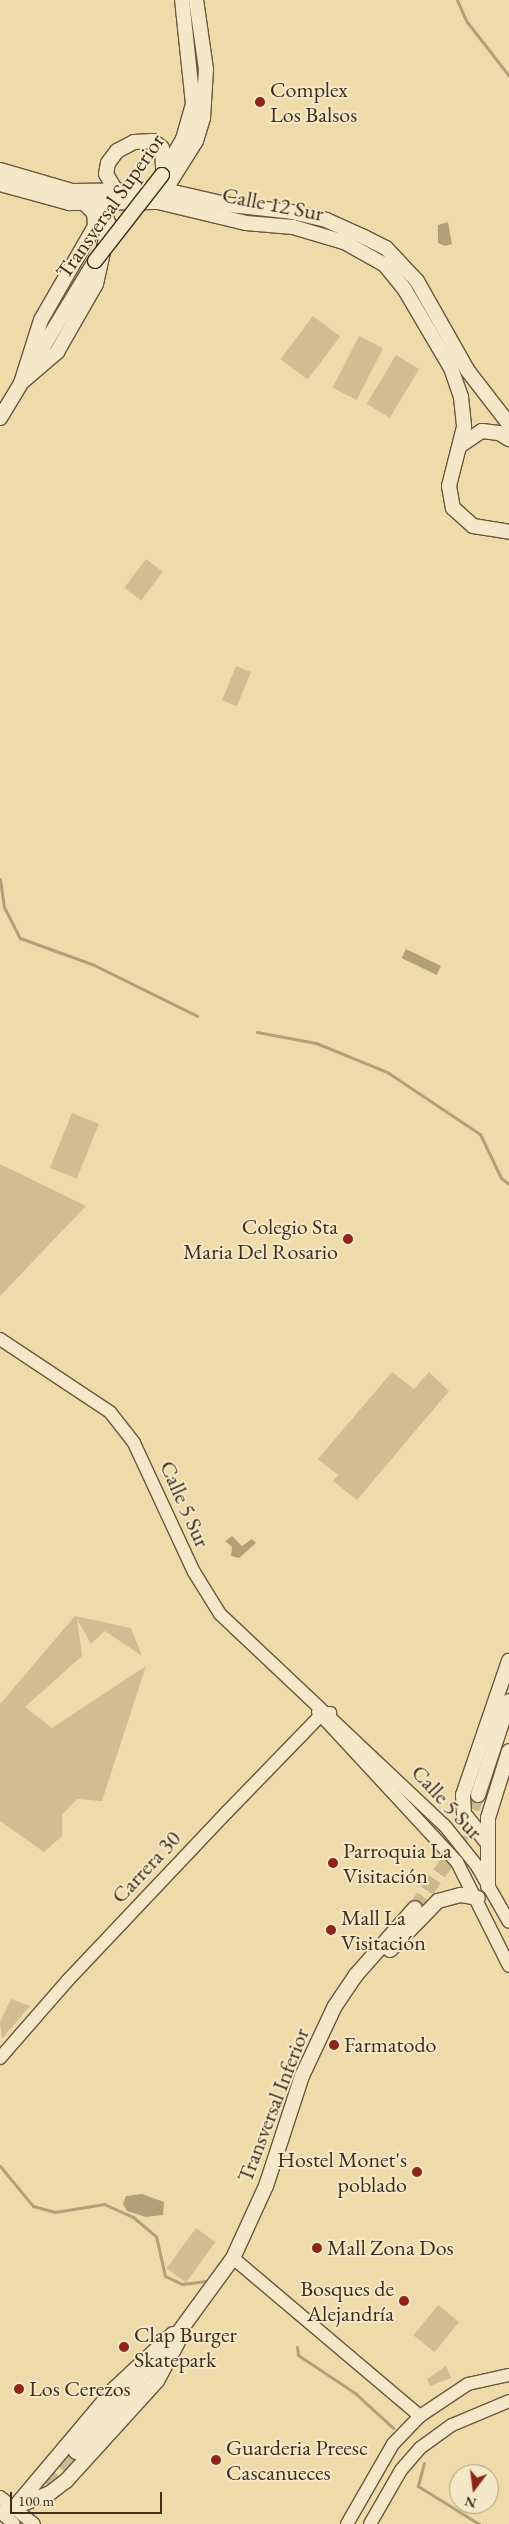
<!DOCTYPE html>
<html>
<head>
<meta charset="utf-8">
<style>
  body { margin:0 }
  #map { position:relative; width:509px; height:2524px; overflow:hidden; background:#efdbaa; font-family:"EB Garamond",serif }
  div>[style] { position:absolute }
  .green>* { inset:0; background:#d0bd92; transform-origin:0 0 }
  .water>* { inset:0; background:#b2a079; transform-origin:0 0 }
  .stream>* { height:3px; margin:-1.5px; padding:0 1.5px; transform-origin:1.5px; border-radius:1.5px; background:#b2a079 }
  .secondary-tunnel>* { height:14px; margin-top:-7px; transform-origin:0; background:repeating-linear-gradient(90deg,#cbb88d 0 14px,transparent 0 21px) }
  .roads { filter:drop-shadow(1px 0 #68583e) drop-shadow(-1px 0 #68583e) drop-shadow(0 1px #68583e) drop-shadow(0 -1px #68583e) }
  .tertiary>* { height:12px; margin:-6px; padding:0 6px; transform-origin:6px; border-radius:6px; background:#f5e8c8 }
  .secondary>* { height:14px; margin:-7px; padding:0 7px; transform-origin:7px; border-radius:7px; background:#f5e8c8 }
  .bridges { filter:drop-shadow(1px 0 #3b2d1a) drop-shadow(-1px 0 #3b2d1a) drop-shadow(0 1px #3b2d1a) drop-shadow(0 -1px #3b2d1a) }
  .secondary-bridge>* { height:14px; margin:-7px; padding:0 7px; transform-origin:7px; border-radius:7px; background:#f5e8c8 }
  .dots>* { width:14px; height:14px; translate:-50% -50%; box-sizing:border-box; border:2px solid #f5e8c8; border-radius:50% }
  span { translate:-50% -50%; white-space:nowrap; text-align:center; line-height:1.15; -webkit-text-stroke:4px #f5e8c8; paint-order:stroke }
  .poi-label { font-size:22px; color:#3b2d1a }
  .left { translate:0 -50%; text-align:left }
  .right { translate:-100% -50%; text-align:right }
  .street-label { font-size:22px; color:#3b2d1a }
  .north { position:absolute; left:449px; top:2464px; width:50px; height:50px; box-sizing:border-box; background:#f5e8c8; border:1px solid #ab9d82; border-radius:50%; rotate:195deg; font-size:14px; font-weight:700; line-height:20px; text-align:center; color:#3b2d1a }
  .north::after { content:''; display:block; margin:auto; width:18px; height:22px; background:#8f2418; clip-path:polygon(50% 0,100% 100%,50% 72%,0 100%) }
  .scale { position:absolute; left:10px; top:2492px; width:152px; height:22px; box-sizing:border-box; border:2px solid #3b2d1a; border-top:0; padding-left:6px; font-size:15px; line-height:18px; white-space:nowrap; color:#3b2d1a; -webkit-text-stroke:4px #f5e8c8; paint-order:stroke }
</style>
</head>
<body>
<div id="map">
  <div class="green">
    <i style="left:313px;top:316px;width:34px;height:54px;rotate:37deg"></i>
    <i style="left:359px;top:336px;width:27px;height:58px;rotate:27deg"></i>
    <i style="left:396px;top:355px;width:27px;height:57px;rotate:31deg"></i>
    <i style="left:146px;top:559px;width:21px;height:36px;rotate:37deg"></i>
    <i style="left:236px;top:666px;width:16px;height:37px;rotate:22deg"></i>
    <i style="left:72px;top:1113px;width:29px;height:59px;rotate:22deg"></i>
    <i style="clip-path:polygon(0 1164px,86px 1206px,0 1296px)"></i>
    <i style="clip-path:polygon(392px 1372px,414px 1389px,429px 1372px,449px 1391px,357px 1500px,333px 1481px,338px 1475px,318px 1459px)"></i>
    <i style="clip-path:polygon(75px 1616px,131px 1628px,142px 1656px,105px 1631px,91px 1644px,77px 1619px,82px 1656px,25px 1707px,52px 1728px,146px 1666px,102px 1801px,77px 1799px,62px 1815px,62px 1836px,44px 1852px,0 1821px,0 1704px)"></i>
    <i style="clip-path:polygon(11px 1999px,30px 2006px,2px 2039px,0 2022px)"></i>
    <i style="left:196px;top:2228px;width:24px;height:50px;rotate:36deg"></i>
    <i style="left:438px;top:2305px;width:27px;height:39px;rotate:39deg"></i>
    <i style="clip-path:polygon(446px 2366px,451px 2378px,430px 2386px,427px 2379px)"></i>
  </div>
  <div class="water">
    <i style="clip-path:polygon(448px 222px,452px 244px,445px 246px,438px 243px,438px 225px)"></i>
    <i style="left:406px;top:949px;width:39px;height:10px;rotate:26deg"></i>
    <i style="clip-path:polygon(232px 1536px,242px 1546px,252px 1539px,256px 1543px,239px 1558px,231px 1556px,232px 1547px,225px 1541px)"></i>
    <i style="clip-path:polygon(142px 2194px,164px 2202px,163px 2215px,146px 2217px,127px 2211px,123px 2204px,126px 2196px)"></i>
  </div>
  <div class="stream">
    <i style="left:457px;top:0;width:24px;rotate:66deg"></i>
    <i style="left:467px;top:22px;width:68px;rotate:52.1deg"></i>
    <i style="left:0;top:879px;width:28px;rotate:82deg"></i>
    <i style="left:4px;top:907px;width:35px;rotate:63deg"></i>
    <i style="left:20px;top:938px;width:79px;rotate:20deg"></i>
    <i style="left:94px;top:965px;width:115px;rotate:26.3deg"></i>
    <i style="left:257px;top:1032px;width:60px;rotate:10.6deg"></i>
    <i style="left:316px;top:1043px;width:77px;rotate:22.2deg"></i>
    <i style="left:387px;top:1072px;width:112px;rotate:33.7deg"></i>
    <i style="left:480px;top:1134px;width:49px;rotate:64.5deg"></i>
    <i style="left:501px;top:1178px;width:10px;rotate:37deg"></i>
    <i style="left:0;top:2166px;width:52px;rotate:50.5deg"></i>
    <i style="left:33px;top:2206px;width:23px;rotate:15deg"></i>
    <i style="left:55px;top:2212px;width:50px;rotate:-9.3deg"></i>
    <i style="left:104px;top:2204px;width:32px;rotate:24deg"></i>
    <i style="left:133px;top:2217px;width:30px;rotate:40deg"></i>
    <i style="left:156px;top:2236px;width:41px;rotate:77.3deg"></i>
    <i style="left:165px;top:2276px;width:19px;rotate:25deg"></i>
    <i style="left:182px;top:2284px;width:23px;rotate:-7deg"></i>
    <i style="left:205px;top:2281px;width:6px;rotate:31deg"></i>
    <i style="left:297px;top:2347px;width:8px;rotate:83deg"></i>
    <i style="left:298px;top:2355px;width:69px;rotate:33.7deg"></i>
    <i style="left:355px;top:2393px;width:52px;rotate:42.6deg"></i>
    <i style="left:424px;top:2463px;width:24px;rotate:105deg"></i>
    <i style="left:418px;top:2486px;width:72px;rotate:31.9deg"></i>
  </div>
  <div class="secondary-tunnel">
    <i style="left:415px;top:1908px;width:73px;rotate:-55deg"></i>
    <i style="left:457px;top:1848px;width:57px;rotate:-68.4deg"></i>
    <i style="left:30px;top:2497px;width:64px;rotate:-44.4deg"></i>
  </div>
  <div class="roads">
    <div class="tertiary">
      <i style="left:0;top:1339px;width:132px;rotate:33.6deg"></i>
      <i style="left:110px;top:1412px;width:39px;rotate:52deg"></i>
      <i style="left:134px;top:1443px;width:142px;rotate:65.1deg"></i>
      <i style="left:194px;top:1572px;width:49px;rotate:58.2deg"></i>
      <i style="left:220px;top:1614px;width:309px;rotate:43.3deg"></i>
      <i style="left:445px;top:1826px;width:51px;rotate:51.3deg"></i>
      <i style="left:477px;top:1866px;width:64px;rotate:60.3deg"></i>
      <i style="left:318px;top:1712px;width:205px;rotate:47.2deg"></i>
      <i style="left:457px;top:1862px;width:116px;rotate:63.4deg"></i>
      <i style="left:0;top:2058px;width:103px;rotate:-48.9deg"></i>
      <i style="left:68px;top:1980px;width:231px;rotate:-46.6deg"></i>
      <i style="left:227px;top:1812px;width:132px;rotate:-45.9deg"></i>
      <i style="left:319px;top:1717px;width:12px;rotate:-20deg"></i>
      <i style="left:233px;top:2258px;width:245px;rotate:40.2deg"></i>
      <i style="left:0;top:2497px;width:43px;rotate:38.5deg"></i>
      <i style="left:0;top:2512px;width:18px;rotate:41deg"></i>
      <i style="left:347px;top:2524px;width:92px;rotate:-60.1deg"></i>
      <i style="left:393px;top:2444px;width:39px;rotate:-46deg"></i>
      <i style="left:420px;top:2416px;width:58px;rotate:-33.7deg"></i>
      <i style="left:468px;top:2384px;width:42px;rotate:-12.4deg"></i>
      <i style="left:370px;top:2524px;width:62px;rotate:-60.1deg"></i>
      <i style="left:401px;top:2470px;width:29px;rotate:-49deg"></i>
      <i style="left:420px;top:2448px;width:39px;rotate:-36deg"></i>
      <i style="left:452px;top:2425px;width:62px;rotate:-22.8deg"></i>
    </div>
    <div class="secondary">
      <i style="left:0;top:170px;width:75px;rotate:16.3deg"></i>
      <i style="left:72px;top:191px;width:93px;rotate:-0.6deg"></i>
      <i style="left:165px;top:190px;width:67px;rotate:13deg"></i>
      <i style="left:230px;top:205px;width:62px;rotate:6.4deg"></i>
      <i style="left:292px;top:212px;width:35px;rotate:13deg"></i>
      <i style="left:326px;top:220px;width:42px;rotate:24.1deg"></i>
      <i style="left:364px;top:237px;width:25px;rotate:27deg"></i>
      <i style="left:386px;top:248px;width:45px;rotate:46.8deg"></i>
      <i style="left:417px;top:281px;width:103px;rotate:60.5deg"></i>
      <i style="left:468px;top:371px;width:67px;rotate:52.3deg"></i>
      <i style="left:162px;top:175px;width:42px;rotate:-59.7deg"></i>
      <i style="left:183px;top:139px;width:36px;rotate:-74deg"></i>
      <i style="left:193px;top:104px;width:105px;rotate:-96deg"></i>
      <i style="left:0;top:184px;width:72px;rotate:15.4deg"></i>
      <i style="left:69px;top:203px;width:89px;rotate:-0.6deg"></i>
      <i style="left:158px;top:202px;width:90px;rotate:13.4deg"></i>
      <i style="left:246px;top:223px;width:47px;rotate:4.9deg"></i>
      <i style="left:293px;top:227px;width:53px;rotate:16.4deg"></i>
      <i style="left:344px;top:242px;width:47px;rotate:29.3deg"></i>
      <i style="left:385px;top:265px;width:32px;rotate:51deg"></i>
      <i style="left:405px;top:290px;width:91px;rotate:59.5deg"></i>
      <i style="left:451px;top:368px;width:31px;rotate:71deg"></i>
      <i style="left:461px;top:397px;width:30px;rotate:84deg"></i>
      <i style="left:464px;top:427px;width:61px;rotate:104.3deg"></i>
      <i style="left:449px;top:486px;width:22px;rotate:80deg"></i>
      <i style="left:453px;top:508px;width:27px;rotate:42deg"></i>
      <i style="left:473px;top:526px;width:36px;rotate:9deg"></i>
      <i style="left:115px;top:189px;width:17px;rotate:-121deg"></i>
      <i style="left:106px;top:174px;width:11px;rotate:-80deg"></i>
      <i style="left:108px;top:163px;width:15px;rotate:-53deg"></i>
      <i style="left:117px;top:151px;width:19px;rotate:-28deg"></i>
      <i style="left:134px;top:142px;width:19px;rotate:-3deg"></i>
      <i style="left:153px;top:141px;width:11px;rotate:38deg"></i>
      <i style="left:162px;top:148px;width:22px;rotate:87deg"></i>
      <i style="left:165px;top:190px;width:58px;rotate:-57.7deg"></i>
      <i style="left:196px;top:141px;width:24px;rotate:-73deg"></i>
      <i style="left:203px;top:118px;width:49px;rotate:-86.5deg"></i>
      <i style="left:206px;top:69px;width:70px;rotate:-98.2deg"></i>
      <i style="left:21px;top:383px;width:48px;rotate:-40.7deg"></i>
      <i style="left:57px;top:352px;width:78px;rotate:-60.2deg"></i>
      <i style="left:96px;top:284px;width:60px;rotate:-77.6deg"></i>
      <i style="left:109px;top:225px;width:23px;rotate:-110deg"></i>
      <i style="left:21px;top:383px;width:66px;rotate:-72.4deg"></i>
      <i style="left:41px;top:320px;width:108px;rotate:-60.1deg"></i>
      <i style="left:95px;top:226px;width:13px;rotate:-94deg"></i>
      <i style="left:94px;top:213px;width:11px;rotate:-135deg"></i>
      <i style="left:0;top:418px;width:184px;rotate:-58.8deg"></i>
      <i style="left:461px;top:445px;width:25px;rotate:-34deg"></i>
      <i style="left:482px;top:431px;width:17px;rotate:7deg"></i>
      <i style="left:499px;top:433px;width:12px;rotate:31deg"></i>
      <i style="left:478px;top:1795px;width:99px;rotate:-71.7deg"></i>
      <i style="left:486px;top:1841px;width:35px;rotate:-129deg"></i>
      <i style="left:464px;top:1814px;width:19px;rotate:-93deg"></i>
      <i style="left:463px;top:1795px;width:142px;rotate:-71.1deg"></i>
      <i style="left:488px;top:1886px;width:68px;rotate:-90deg"></i>
      <i style="left:488px;top:1818px;width:70px;rotate:-72.6deg"></i>
      <i style="left:390px;top:1950px;width:69px;rotate:-45.6deg"></i>
      <i style="left:438px;top:1901px;width:24px;rotate:-15deg"></i>
      <i style="left:461px;top:1895px;width:17px;rotate:10deg"></i>
      <i style="left:76px;top:2452px;width:135px;rotate:-48.6deg"></i>
      <i style="left:165px;top:2351px;width:115px;rotate:-53.8deg"></i>
      <i style="left:233px;top:2258px;width:79px;rotate:-65.4deg"></i>
      <i style="left:266px;top:2186px;width:116px;rotate:-71.9deg"></i>
      <i style="left:302px;top:2076px;width:77px;rotate:-64.8deg"></i>
      <i style="left:335px;top:2006px;width:37px;rotate:-56deg"></i>
      <i style="left:356px;top:1975px;width:89px;rotate:-48.6deg"></i>
      <i style="left:19px;top:2502px;width:149px;rotate:-49.9deg"></i>
      <i style="left:115px;top:2388px;width:79px;rotate:-43deg"></i>
      <i style="left:0;top:2513px;width:54px;rotate:-21.8deg"></i>
      <i style="left:50px;top:2493px;width:20px;rotate:-37deg"></i>
      <i style="left:66px;top:2481px;width:135px;rotate:-47.7deg"></i>
      <i style="left:157px;top:2381px;width:44px;rotate:-61.7deg"></i>
    </div>
  </div>
  <div class="bridges">
    <div class="secondary-bridge">
      <i style="left:95px;top:261px;width:109px;rotate:-52.1deg"></i>
    </div>
  </div>
  <div class="dots">
    <i style="left:260px;top:102px;background:#8f2418"></i>
    <i style="left:348px;top:1239px;background:#8f2418"></i>
    <i style="left:333px;top:1863px;background:#8f2418"></i>
    <i style="left:331px;top:1930px;background:#8f2418"></i>
    <i style="left:334px;top:2045px;background:#8f2418"></i>
    <i style="left:417px;top:2172px;background:#8f2418"></i>
    <i style="left:317px;top:2248px;background:#8f2418"></i>
    <i style="left:404px;top:2301px;background:#8f2418"></i>
    <i style="left:124px;top:2347px;background:#8f2418"></i>
    <i style="left:19px;top:2389px;background:#8f2418"></i>
    <i style="left:216px;top:2460px;background:#8f2418"></i>
  </div>
  <div class="poi-label">
    <span class="left" style="left:270px;top:102px">Complex<br>Los Balsos</span>
    <span class="right" style="left:338px;top:1239px">Colegio Sta<br>Maria Del Rosario</span>
    <span class="left" style="left:343px;top:1863px">Parroquia La<br>Visitación</span>
    <span class="left" style="left:341px;top:1930px">Mall La<br>Visitación</span>
    <span class="left" style="left:344px;top:2045px">Farmatodo</span>
    <span class="right" style="left:407px;top:2172px">Hostel Monet's<br>poblado</span>
    <span class="left" style="left:327px;top:2248px">Mall Zona Dos</span>
    <span class="right" style="left:394px;top:2301px">Bosques de<br>Alejandría</span>
    <span class="left" style="left:134px;top:2347px">Clap Burger<br>Skatepark</span>
    <span class="left" style="left:29px;top:2389px">Los Cerezos</span>
    <span class="left" style="left:226px;top:2460px">Guarderia Preesc<br>Cascanueces</span>
  </div>
  <div class="street-label">
    <span style="left:273px;top:204px;rotate:11deg">Calle 12 Sur</span>
    <span style="left:110px;top:206px;rotate:-55deg">Transversal Superior</span>
    <span style="left:185px;top:1504px;rotate:66deg">Calle 5 Sur</span>
    <span style="left:447px;top:1802px;rotate:47deg">Calle 5 Sur</span>
    <span style="left:146px;top:1867px;rotate:-47deg">Carrera 30</span>
    <span style="left:273px;top:2105px;rotate:-69deg">Transversal Inferior</span>
  </div>
  <div class="north">N</div>
  <div class="scale">100 m</div>
</div>
</body>
</html>
